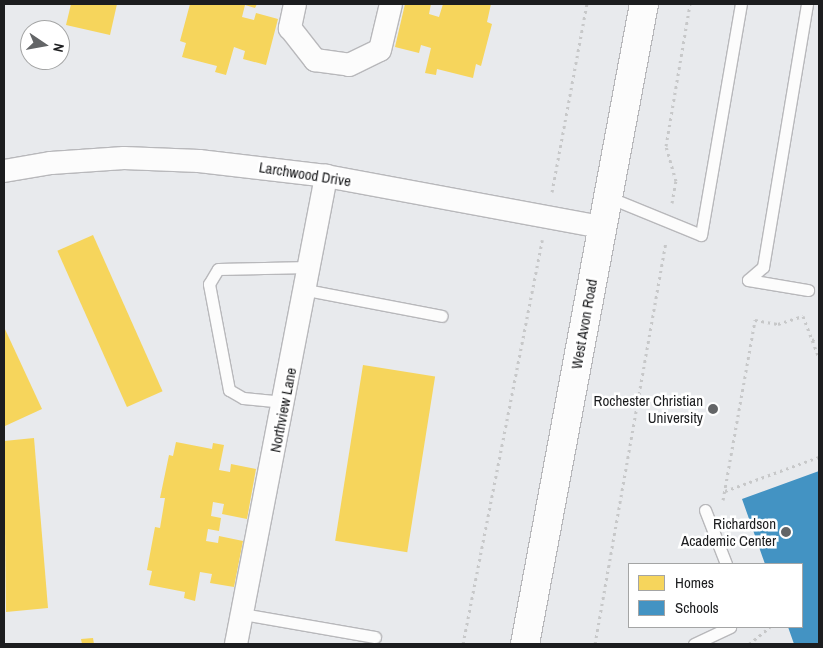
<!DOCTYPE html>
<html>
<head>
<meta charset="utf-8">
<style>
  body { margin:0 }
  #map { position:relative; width:823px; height:648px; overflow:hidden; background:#e8eaed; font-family:"Archivo Narrow",sans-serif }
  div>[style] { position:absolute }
  .homes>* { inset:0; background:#f6d55c; transform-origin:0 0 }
  .schools>* { inset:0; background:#4393c3 }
  .path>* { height:3px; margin-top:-1.5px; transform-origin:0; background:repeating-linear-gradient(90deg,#c7c8c9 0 2.5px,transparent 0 6.5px) }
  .roads { filter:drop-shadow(1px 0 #b8b8bb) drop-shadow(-1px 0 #b8b8bb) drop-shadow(0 1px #b8b8bb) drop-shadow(0 -1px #b8b8bb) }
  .lane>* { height:11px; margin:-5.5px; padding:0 5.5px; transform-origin:5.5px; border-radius:5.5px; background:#fcfcfc }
  .street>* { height:22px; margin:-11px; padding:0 11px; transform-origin:11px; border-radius:11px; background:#fcfcfc }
  .secondary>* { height:28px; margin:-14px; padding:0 14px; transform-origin:14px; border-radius:14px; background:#fcfcfc }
  .dots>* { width:14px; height:14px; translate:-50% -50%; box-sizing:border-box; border:2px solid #fff; border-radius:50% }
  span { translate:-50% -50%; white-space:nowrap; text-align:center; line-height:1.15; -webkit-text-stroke:5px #fff; paint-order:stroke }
  .street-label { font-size:15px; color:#1c1d1f }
  .poi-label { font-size:15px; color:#1c1d1f }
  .right { translate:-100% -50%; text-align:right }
  .frame { position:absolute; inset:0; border:5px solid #1c1d1f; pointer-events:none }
  .legend { position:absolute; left:628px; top:563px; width:175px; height:65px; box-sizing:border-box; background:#fff; border:1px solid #a4a5a5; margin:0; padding:6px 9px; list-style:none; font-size:15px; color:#1c1d1f }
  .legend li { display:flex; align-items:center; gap:10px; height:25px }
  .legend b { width:25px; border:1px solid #a4a5a5 }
  .north { position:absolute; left:20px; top:20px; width:50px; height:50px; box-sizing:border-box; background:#fff; border:1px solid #a4a5a5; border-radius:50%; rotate:102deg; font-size:14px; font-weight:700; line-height:20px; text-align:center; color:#1c1d1f }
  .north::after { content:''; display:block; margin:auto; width:18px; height:22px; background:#636567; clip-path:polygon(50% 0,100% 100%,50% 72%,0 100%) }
</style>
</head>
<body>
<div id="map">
  <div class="homes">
    <i style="clip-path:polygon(71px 4px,117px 4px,110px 35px,66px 25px)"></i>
    <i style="clip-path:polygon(190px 4px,257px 4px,255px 8px,245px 5px,242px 17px,254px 20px,256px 13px,278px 19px,266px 65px,243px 59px,245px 51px,234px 47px,226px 75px,215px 72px,217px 66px,182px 57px,186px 43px,180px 41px)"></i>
    <i style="clip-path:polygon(405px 4px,431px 4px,429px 14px,439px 17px,443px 4px,491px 4px,487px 22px,492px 24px,481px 66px,476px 64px,473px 78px,437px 69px,436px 75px,425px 73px,431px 48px,421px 45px,419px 53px,395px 47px)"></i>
    <i style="left:93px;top:235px;width:171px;height:39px;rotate:66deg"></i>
    <i style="clip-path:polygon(4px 327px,42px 409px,5px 426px,4px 423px)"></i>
    <i style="left:363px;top:365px;width:73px;height:178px;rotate:9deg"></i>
    <i style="clip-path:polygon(34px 438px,48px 608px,6px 612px,4px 441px)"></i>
    <i style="clip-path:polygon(176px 442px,212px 449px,213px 443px,224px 445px,219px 470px,230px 472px,231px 464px,256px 469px,247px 519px,222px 514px,224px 504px,213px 502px,211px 516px,221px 518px,219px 531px,208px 529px,206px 541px,218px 543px,219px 536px,243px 541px,234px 587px,210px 583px,212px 574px,200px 572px,195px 601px,184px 598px,185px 592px,149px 585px,152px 571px,147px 570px,155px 527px,160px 528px,165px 498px,160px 498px,169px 455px,173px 456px)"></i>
    <i style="clip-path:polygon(93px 638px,94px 644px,82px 644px,81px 639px)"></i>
  </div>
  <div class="schools">
    <i style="clip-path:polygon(819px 471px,819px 644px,794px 644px,788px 627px,802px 627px,802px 564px,765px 564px,742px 499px)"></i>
  </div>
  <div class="path">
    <i style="left:552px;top:192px;width:191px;rotate:-79.5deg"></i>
    <i style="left:672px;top:203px;width:22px;rotate:-80deg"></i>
    <i style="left:676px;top:181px;width:36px;rotate:-106deg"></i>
    <i style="left:666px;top:146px;width:144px;rotate:-80.4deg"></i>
    <i style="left:812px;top:340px;width:7px;rotate:-16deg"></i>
    <i style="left:725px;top:491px;width:100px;rotate:-19.9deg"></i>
    <i style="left:723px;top:500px;width:183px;rotate:-79.9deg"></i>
    <i style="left:755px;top:320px;width:23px;rotate:10deg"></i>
    <i style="left:778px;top:324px;width:26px;rotate:-18deg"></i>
    <i style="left:803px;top:316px;width:45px;rotate:69.1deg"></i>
    <i style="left:463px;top:644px;width:412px;rotate:-78.9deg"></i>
    <i style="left:595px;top:644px;width:409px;rotate:-80deg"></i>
    <i style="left:749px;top:644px;width:27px;rotate:-39deg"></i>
  </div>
  <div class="roads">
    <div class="lane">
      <i style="left:608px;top:197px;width:100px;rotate:22.2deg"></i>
      <i style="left:701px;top:235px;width:234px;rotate:-80.2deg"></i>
      <i style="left:748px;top:280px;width:20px;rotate:-41deg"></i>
      <i style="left:763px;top:267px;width:267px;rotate:-80.5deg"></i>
      <i style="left:748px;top:280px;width:61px;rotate:9.5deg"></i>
      <i style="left:306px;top:290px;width:138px;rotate:10.8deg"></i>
      <i style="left:284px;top:402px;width:41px;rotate:-174.4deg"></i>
      <i style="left:243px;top:398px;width:16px;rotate:-150deg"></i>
      <i style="left:229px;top:390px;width:108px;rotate:-100.7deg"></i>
      <i style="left:209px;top:284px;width:17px;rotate:-59deg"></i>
      <i style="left:218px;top:269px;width:92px;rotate:-1.2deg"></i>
      <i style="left:705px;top:510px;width:58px;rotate:68.7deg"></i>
      <i style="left:243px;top:614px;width:134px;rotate:9.9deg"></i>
      <i style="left:694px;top:644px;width:40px;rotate:-25deg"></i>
    </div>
    <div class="street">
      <i style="left:295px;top:4px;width:25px;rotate:102deg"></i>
      <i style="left:290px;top:28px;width:41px;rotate:52deg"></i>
      <i style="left:315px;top:60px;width:34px;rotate:8deg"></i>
      <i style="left:349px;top:65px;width:34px;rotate:-26deg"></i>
      <i style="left:380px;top:50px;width:47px;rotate:-76.6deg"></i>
      <i style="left:4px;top:171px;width:48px;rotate:-9.7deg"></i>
      <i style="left:51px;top:163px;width:73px;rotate:-3.9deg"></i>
      <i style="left:124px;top:158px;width:75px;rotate:2.3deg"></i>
      <i style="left:199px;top:161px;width:128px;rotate:6.7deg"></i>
      <i style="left:326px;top:176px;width:281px;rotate:10.5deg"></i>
      <i style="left:236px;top:644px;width:477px;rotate:-79.1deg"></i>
    </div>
    <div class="secondary">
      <i style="left:525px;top:644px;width:651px;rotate:-79.47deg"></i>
    </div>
  </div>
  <div class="dots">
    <i style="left:713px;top:409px;background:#636567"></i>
    <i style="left:786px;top:532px;background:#636567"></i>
  </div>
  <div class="street-label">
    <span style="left:305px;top:174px;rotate:9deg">Larchwood Drive</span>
    <span style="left:584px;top:324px;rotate:-80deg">West Avon Road</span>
    <span style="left:283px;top:410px;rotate:-79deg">Northview Lane</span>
  </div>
  <div class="poi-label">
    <span class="right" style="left:703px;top:409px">Rochester Christian<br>University</span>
    <span class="right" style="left:776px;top:532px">Richardson<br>Academic Center</span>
  </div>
  <div class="frame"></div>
  <ul class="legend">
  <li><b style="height:14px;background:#f6d55c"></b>Homes</li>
  <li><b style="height:14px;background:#4393c3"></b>Schools</li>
  </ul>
  <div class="north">N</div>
</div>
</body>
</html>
